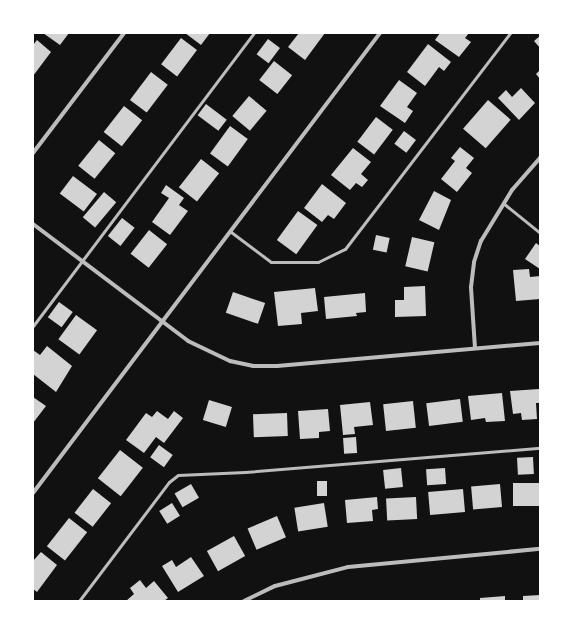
<!DOCTYPE html>
<html>
<head>
<meta charset="utf-8">
<style>
  body { margin:0 }
  #map { position:relative; width:573px; height:634px; overflow:hidden; background:#111; font-family:"Archivo Narrow",sans-serif }
  div>[style] { position:absolute }
  .building>* { inset:0; background:#d3d3d3; transform-origin:0 0 }
  .service>* { height:3px; margin:-1.5px; padding:0 1.5px; transform-origin:1.5px; border-radius:1.5px; background:#bcbcbc }
  .minor>* { height:4px; margin:-2px; padding:0 2px; transform-origin:2px; border-radius:2px; background:#bcbcbc }
  span { translate:-50% -50%; white-space:nowrap; text-align:center; line-height:1.15; -webkit-text-stroke:3.5px #fff; paint-order:stroke }
  .frame { position:absolute; inset:0; border:34px solid #fff; pointer-events:none }
</style>
</head>
<body>
<div id="map">
  <div class="building">
    <i style="clip-path:polygon(43px 33px,69px 33px,60px 45px)"></i>
    <i style="clip-path:polygon(185px 33px,210px 33px,201px 45px)"></i>
    <i style="clip-path:polygon(299px 33px,325px 33px,305px 60px,288px 47px)"></i>
    <i style="clip-path:polygon(440px 33px,469px 33px,465px 38px,471px 42px,459px 57px,435px 40px)"></i>
    <i style="clip-path:polygon(540px 36px,540px 48px,534px 41px)"></i>
    <i style="left:181px;top:38px;width:20px;height:33px;rotate:37deg"></i>
    <i style="left:268px;top:39px;width:15px;height:19px;rotate:37deg"></i>
    <i style="clip-path:polygon(37px 40px,51px 52px,33px 76px,33px 45px)"></i>
    <i style="clip-path:polygon(428px 44px,451px 62px,444px 71px,439px 67px,425px 86px,407px 72px)"></i>
    <i style="left:274px;top:61px;width:23px;height:24px;rotate:38deg"></i>
    <i style="clip-path:polygon(540px 70px,540px 79px,536px 74px)"></i>
    <i style="left:151px;top:72px;width:21px;height:35px;rotate:37deg"></i>
    <i style="clip-path:polygon(399px 80px,417px 93px,407px 107px,413px 111px,405px 123px,380px 106px)"></i>
    <i style="clip-path:polygon(521px 88px,535px 103px,519px 120px,498px 98px,506px 90px,512px 97px)"></i>
    <i style="left:249px;top:96px;width:23px;height:26px;rotate:40deg"></i>
    <i style="left:488px;top:100px;width:30px;height:38px;rotate:41deg"></i>
    <i style="left:206px;top:104px;width:26px;height:14px;rotate:37deg"></i>
    <i style="left:124px;top:106px;width:23px;height:33px;rotate:38deg"></i>
    <i style="left:376px;top:117px;width:21px;height:31px;rotate:37deg"></i>
    <i style="left:230px;top:126px;width:22px;height:34px;rotate:36deg"></i>
    <i style="left:404px;top:131px;width:15px;height:16px;rotate:37deg"></i>
    <i style="left:99px;top:140px;width:21px;height:33px;rotate:39deg"></i>
    <i style="clip-path:polygon(460px 147px,474px 158px,466px 168px,472px 173px,457px 192px,441px 179px,455px 161px,451px 158px)"></i>
    <i style="clip-path:polygon(353px 148px,371px 162px,361px 174px,368px 180px,362px 187px,356px 183px,350px 190px,331px 175px)"></i>
    <i style="left:201px;top:159px;width:23px;height:36px;rotate:38deg"></i>
    <i style="left:73px;top:176px;width:30px;height:22px;rotate:37deg"></i>
    <i style="clip-path:polygon(322px 184px,346px 203px,334px 219px,328px 215px,322px 222px,304px 208px)"></i>
    <i style="clip-path:polygon(166px 185px,184px 198px,179px 205px,188px 211px,170px 235px,152px 222px,169px 198px,161px 193px)"></i>
    <i style="clip-path:polygon(434px 191px,451px 200px,439px 230px,419px 220px)"></i>
    <i style="left:104px;top:192px;width:16px;height:33px;rotate:40deg"></i>
    <i style="left:298px;top:211px;width:24px;height:36px;rotate:36deg"></i>
    <i style="left:122px;top:218px;width:16px;height:23px;rotate:38deg"></i>
    <i style="left:149px;top:230px;width:23px;height:30px;rotate:38deg"></i>
    <i style="left:376px;top:235px;width:14px;height:15px;rotate:12deg"></i>
    <i style="left:412px;top:237px;width:23px;height:30px;rotate:13deg"></i>
    <i style="clip-path:polygon(536px 243px,540px 246px,540px 269px,525px 259px)"></i>
    <i style="clip-path:polygon(529px 269px,530px 277px,540px 276px,540px 299px,516px 301px,513px 270px)"></i>
    <i style="clip-path:polygon(425px 286px,426px 316px,395px 317px,395px 300px,404px 300px,404px 287px)"></i>
    <i style="clip-path:polygon(315px 288px,318px 311px,301px 313px,302px 324px,278px 326px,274px 292px)"></i>
    <i style="left:233px;top:292px;width:34px;height:22px;rotate:19deg"></i>
    <i style="clip-path:polygon(365px 293px,366px 312px,356px 313px,357px 316px,326px 319px,324px 297px)"></i>
    <i style="left:59px;top:302px;width:17px;height:19px;rotate:36deg"></i>
    <i style="left:76px;top:315px;width:26px;height:30px;rotate:36deg"></i>
    <i style="clip-path:polygon(47px 346px,72px 366px,56px 392px,33px 374px,33px 350px,40px 355px)"></i>
    <i style="clip-path:polygon(539px 389px,540px 403px,536px 403px,537px 419px,522px 420px,521px 413px,513px 414px,510px 391px)"></i>
    <i style="clip-path:polygon(502px 393px,505px 421px,486px 422px,485px 418px,471px 420px,468px 396px)"></i>
    <i style="clip-path:polygon(33px 397px,46px 406px,33px 423px)"></i>
    <i style="left:460px;top:399px;width:23px;height:34px;rotate:83deg"></i>
    <i style="left:209px;top:400px;width:24px;height:21px;rotate:17deg"></i>
    <i style="left:413px;top:401px;width:27px;height:30px;rotate:84deg"></i>
    <i style="clip-path:polygon(370px 402px,373px 425px,354px 427px,355px 434px,343px 435px,340px 405px)"></i>
    <i style="clip-path:polygon(328px 409px,330px 431px,319px 432px,319px 438px,300px 439px,298px 411px)"></i>
    <i style="clip-path:polygon(157px 411px,168px 419px,174px 411px,183px 418px,164px 443px,156px 437px,144px 453px,126px 440px,146px 413px,152px 417px)"></i>
    <i style="left:287px;top:413px;width:23px;height:34px;rotate:88deg"></i>
    <i style="left:356px;top:437px;width:16px;height:13px;rotate:86deg"></i>
    <i style="left:159px;top:445px;width:17px;height:15px;rotate:36deg"></i>
    <i style="left:120px;top:450px;width:29px;height:36px;rotate:38deg"></i>
    <i style="left:533px;top:457px;width:17px;height:16px;rotate:87deg"></i>
    <i style="left:401px;top:468px;width:19px;height:18px;rotate:84deg"></i>
    <i style="left:445px;top:468px;width:16px;height:19px;rotate:86deg"></i>
    <i style="left:317px;top:481px;width:10px;height:15px"></i>
    <i style="left:540px;top:483px;width:23px;height:27px;rotate:90deg"></i>
    <i style="left:191px;top:484px;width:16px;height:19px;rotate:60deg"></i>
    <i style="left:500px;top:484px;width:23px;height:29px;rotate:85deg"></i>
    <i style="left:93px;top:489px;width:23px;height:30px;rotate:38deg"></i>
    <i style="left:463px;top:489px;width:23px;height:35px;rotate:85deg"></i>
    <i style="clip-path:polygon(377px 497px,378px 509px,372px 510px,373px 521px,347px 523px,345px 500px)"></i>
    <i style="left:416px;top:497px;width:22px;height:30px;rotate:87deg"></i>
    <i style="left:172px;top:503px;width:15px;height:15px;rotate:58deg"></i>
    <i style="left:324px;top:503px;width:24px;height:30px;rotate:81deg"></i>
    <i style="left:277px;top:516px;width:23px;height:32px;rotate:67deg"></i>
    <i style="left:69px;top:518px;width:23px;height:36px;rotate:38deg"></i>
    <i style="left:234px;top:536px;width:23px;height:31px;rotate:61deg"></i>
    <i style="clip-path:polygon(41px 552px,57px 565px,37px 592px,33px 589px,33px 561px)"></i>
    <i style="clip-path:polygon(191px 557px,204px 576px,178px 592px,162px 566px,172px 560px,176px 567px)"></i>
    <i style="clip-path:polygon(140px 580px,146px 588px,154px 581px,168px 598px,164px 601px,126px 601px,134px 594px,130px 588px)"></i>
    <i style="clip-path:polygon(540px 595px,540px 601px,523px 601px,523px 596px)"></i>
    <i style="clip-path:polygon(505px 596px,505px 601px,480px 601px,480px 598px)"></i>
  </div>
  <div class="service">
    <i style="left:503px;top:203px;width:48px;rotate:39deg"></i>
    <i style="left:231px;top:232px;width:50px;rotate:36.9deg"></i>
    <i style="left:271px;top:262px;width:47px"></i>
    <i style="left:318px;top:262px;width:30px;rotate:-26deg"></i>
    <i style="left:345px;top:249px;width:272px;rotate:-52.6deg"></i>
    <i style="left:33px;top:326px;width:367px;rotate:-53deg"></i>
    <i style="left:79px;top:601px;width:149px;rotate:-52.9deg"></i>
    <i style="left:169px;top:482px;width:11px;rotate:-38deg"></i>
    <i style="left:178px;top:475px;width:67px;rotate:-2.6deg"></i>
    <i style="left:245px;top:472px;width:296px;rotate:-4.7deg"></i>
  </div>
  <div class="minor">
    <i style="left:33px;top:153px;width:151px;rotate:-52.8deg"></i>
    <i style="left:33px;top:224px;width:194px;rotate:37deg"></i>
    <i style="left:188px;top:341px;width:47px;rotate:25.5deg"></i>
    <i style="left:230px;top:361px;width:24px;rotate:12deg"></i>
    <i style="left:253px;top:366px;width:24px"></i>
    <i style="left:277px;top:366px;width:264px;rotate:-5deg"></i>
    <i style="left:475px;top:348px;width:61px;rotate:-93.8deg"></i>
    <i style="left:471px;top:287px;width:25px;rotate:-83deg"></i>
    <i style="left:474px;top:262px;width:22px;rotate:-72deg"></i>
    <i style="left:481px;top:241px;width:60px;rotate:-58.7deg"></i>
    <i style="left:512px;top:190px;width:43px;rotate:-48.8deg"></i>
    <i style="left:33px;top:493px;width:576px;rotate:-52.97deg"></i>
    <i style="left:244px;top:601px;width:34px;rotate:-26deg"></i>
    <i style="left:275px;top:586px;width:75px;rotate:-14.6deg"></i>
    <i style="left:348px;top:567px;width:193px;rotate:-5.4deg"></i>
  </div>
  <div class="frame"></div>
</div>
</body>
</html>
